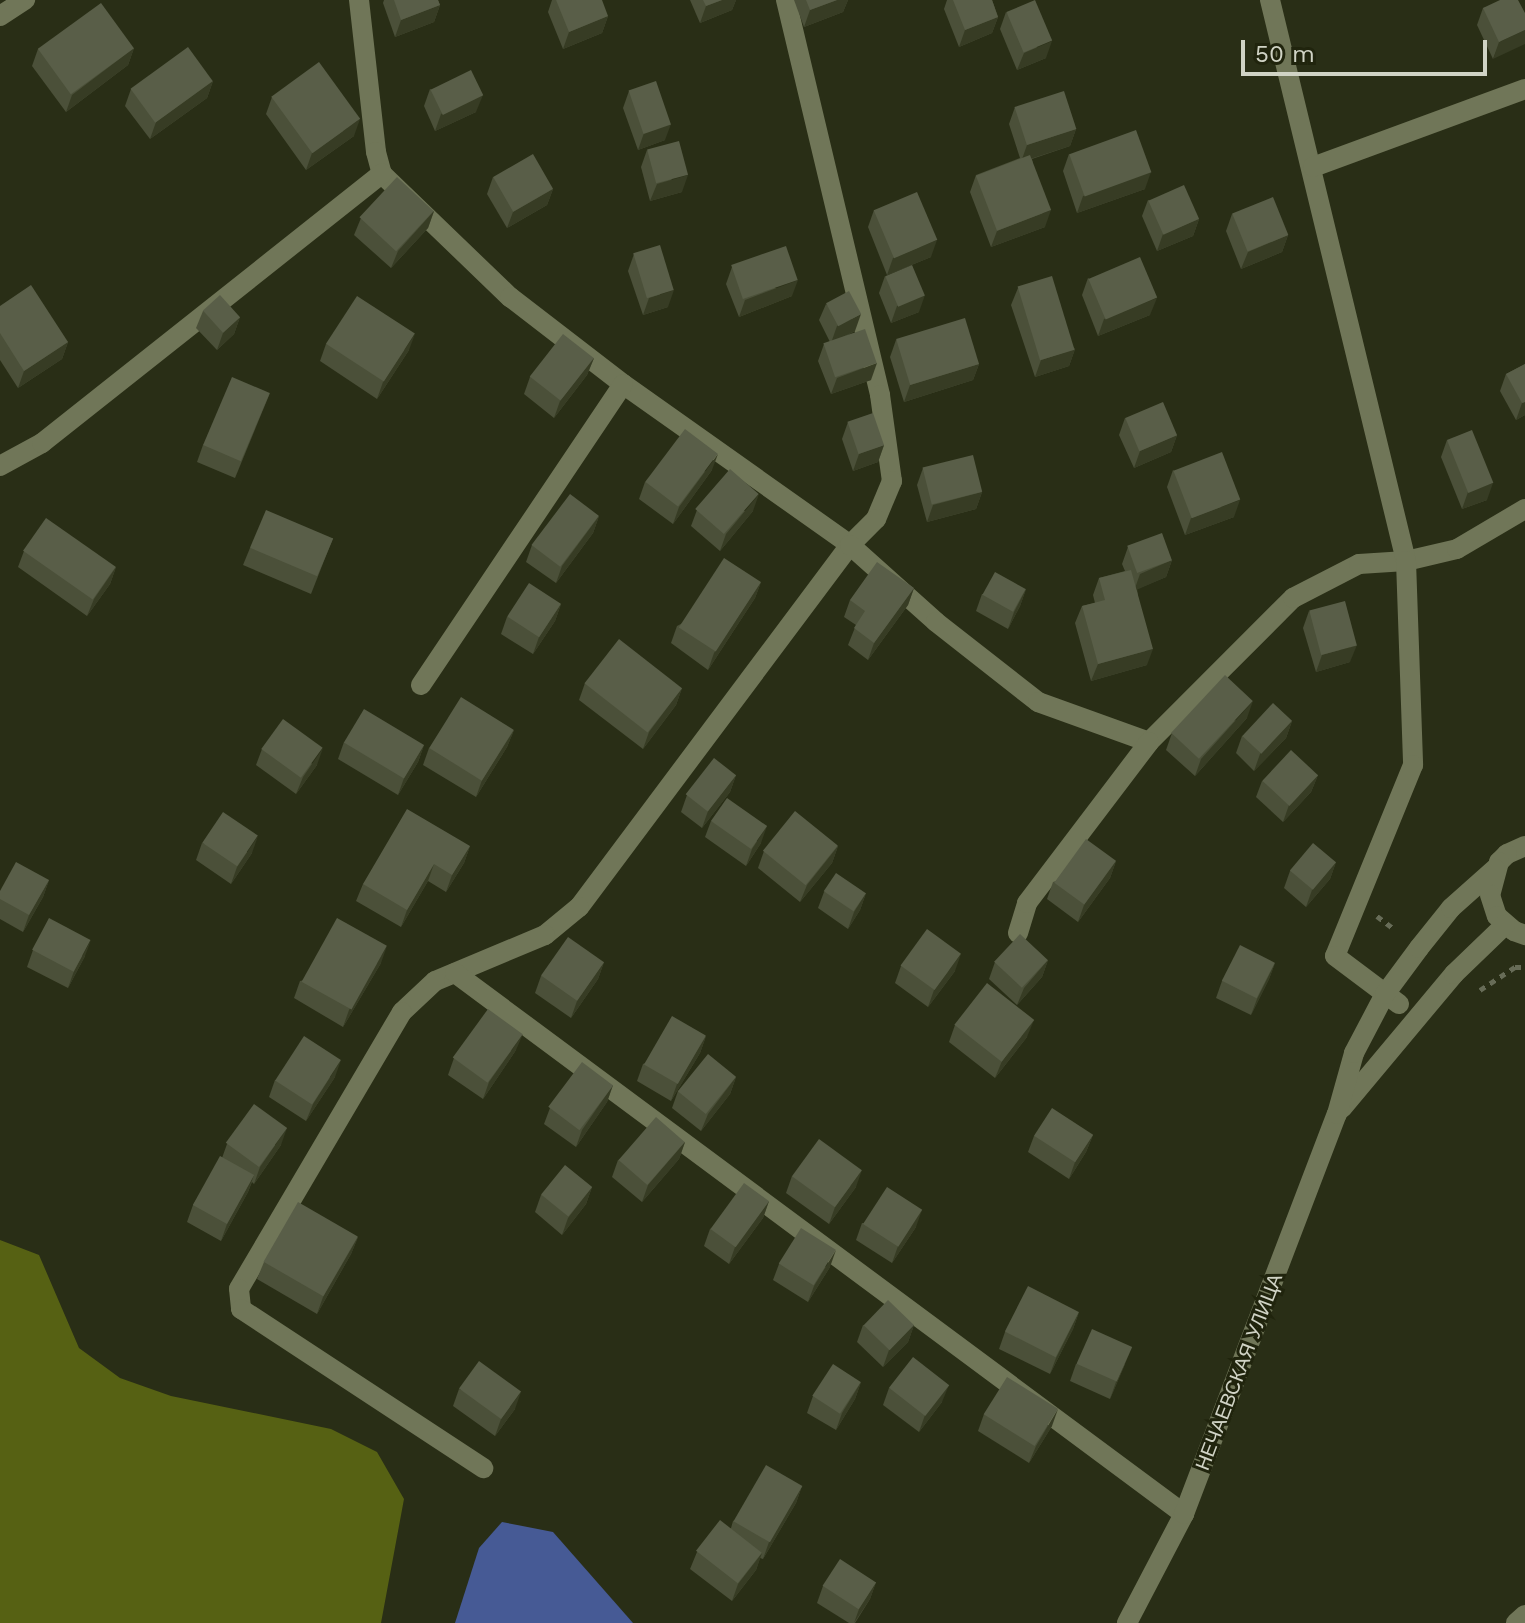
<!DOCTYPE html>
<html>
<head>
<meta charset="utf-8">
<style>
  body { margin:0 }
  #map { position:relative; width:1525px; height:1623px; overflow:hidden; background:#292e16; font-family:"Work Sans",sans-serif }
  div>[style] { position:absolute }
  .forest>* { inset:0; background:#566113 }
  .water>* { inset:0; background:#465a95 }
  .path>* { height:5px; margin-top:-2.5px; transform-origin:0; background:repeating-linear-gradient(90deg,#676c57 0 6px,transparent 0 12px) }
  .minor>* { height:20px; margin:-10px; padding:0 10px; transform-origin:10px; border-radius:10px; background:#707658 }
  .wall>* { inset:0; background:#4b5039 }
  .shaded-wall>* { inset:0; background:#373c24 }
  .building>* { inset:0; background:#595e48; transform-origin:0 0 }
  span { translate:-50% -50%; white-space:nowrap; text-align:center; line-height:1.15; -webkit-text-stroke:6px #20240d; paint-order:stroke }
  .street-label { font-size:20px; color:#d0d3c5 }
  .scale { position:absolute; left:1241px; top:40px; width:246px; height:36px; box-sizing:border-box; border:4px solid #d0d3c5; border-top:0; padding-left:10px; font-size:24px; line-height:28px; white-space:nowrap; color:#d0d3c5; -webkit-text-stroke:6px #20240d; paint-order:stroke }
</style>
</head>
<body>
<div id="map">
  <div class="forest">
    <i style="clip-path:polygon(0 1240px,39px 1255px,79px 1348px,120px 1378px,171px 1396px,331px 1429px,377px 1452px,404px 1499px,381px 1623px,0 1623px)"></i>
  </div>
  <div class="water">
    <i style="clip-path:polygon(502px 1522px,553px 1532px,633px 1623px,455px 1623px,479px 1548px)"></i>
  </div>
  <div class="path">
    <i style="left:1377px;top:916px;width:21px;rotate:37deg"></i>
    <i style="left:1480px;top:990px;width:42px;rotate:-33.3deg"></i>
    <i style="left:1515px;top:967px;width:10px"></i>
  </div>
  <div class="minor">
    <i style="left:359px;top:0;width:153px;rotate:83.6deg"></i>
    <i style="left:376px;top:152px;width:23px;rotate:75deg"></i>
    <i style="left:382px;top:174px;width:178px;rotate:43.9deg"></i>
    <i style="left:510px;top:297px;width:143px;rotate:37.6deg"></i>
    <i style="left:623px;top:384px;width:278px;rotate:35.3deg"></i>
    <i style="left:850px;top:545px;width:452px;rotate:126.8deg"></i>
    <i style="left:579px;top:907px;width:44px;rotate:140.5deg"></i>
    <i style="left:545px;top:935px;width:119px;rotate:157.3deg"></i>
    <i style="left:435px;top:981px;width:45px;rotate:136.8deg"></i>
    <i style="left:402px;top:1012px;width:321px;rotate:120.5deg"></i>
    <i style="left:239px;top:1289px;width:20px;rotate:84deg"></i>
    <i style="left:241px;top:1309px;width:290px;rotate:33.3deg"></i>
    <i style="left:786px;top:0;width:406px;rotate:76.6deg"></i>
    <i style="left:880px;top:395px;width:87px;rotate:82.1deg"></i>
    <i style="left:892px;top:481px;width:41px;rotate:112.8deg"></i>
    <i style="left:876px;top:519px;width:37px;rotate:135deg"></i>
    <i style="left:850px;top:545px;width:115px;rotate:41.8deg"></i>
    <i style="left:936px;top:622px;width:130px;rotate:38.1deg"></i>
    <i style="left:1038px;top:702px;width:118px;rotate:19.8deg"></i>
    <i style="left:1149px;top:742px;width:204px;rotate:-45deg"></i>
    <i style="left:1293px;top:598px;width:74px;rotate:-27.3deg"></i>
    <i style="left:1359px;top:564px;width:47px;rotate:-3.7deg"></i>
    <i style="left:1406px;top:561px;width:52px;rotate:-13.2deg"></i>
    <i style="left:1457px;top:549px;width:79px;rotate:-30.5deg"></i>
    <i style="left:1270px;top:0;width:577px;rotate:76.37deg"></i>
    <i style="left:1406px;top:561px;width:204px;rotate:88deg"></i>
    <i style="left:1413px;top:765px;width:206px;rotate:112.2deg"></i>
    <i style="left:1335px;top:956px;width:80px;rotate:36.9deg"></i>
    <i style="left:0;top:16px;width:30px;rotate:-33deg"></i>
    <i style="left:1313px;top:167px;width:226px;rotate:-20.2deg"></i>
    <i style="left:0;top:466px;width:48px;rotate:-28.7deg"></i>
    <i style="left:42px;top:443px;width:434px;rotate:-38.4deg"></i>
    <i style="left:421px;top:685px;width:362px;rotate:-56.1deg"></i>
    <i style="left:1525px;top:846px;width:20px;rotate:156deg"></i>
    <i style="left:1507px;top:854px;width:11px;rotate:135deg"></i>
    <i style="left:1499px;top:862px;width:34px;rotate:105deg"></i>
    <i style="left:1490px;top:895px;width:22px;rotate:72deg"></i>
    <i style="left:1497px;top:916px;width:23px;rotate:41deg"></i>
    <i style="left:1514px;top:931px;width:12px;rotate:20deg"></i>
    <i style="left:1018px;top:933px;width:31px;rotate:-73deg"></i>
    <i style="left:1027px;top:903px;width:202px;rotate:-52.8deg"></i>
    <i style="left:455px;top:973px;width:908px;rotate:36.58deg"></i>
    <i style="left:1342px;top:1108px;width:175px;rotate:-50.1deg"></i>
    <i style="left:1454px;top:974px;width:71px;rotate:-43.9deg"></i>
    <i style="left:1127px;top:1623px;width:123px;rotate:-62.4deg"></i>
    <i style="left:1184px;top:1514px;width:428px;rotate:-69.1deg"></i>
    <i style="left:1337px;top:1114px;width:63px;rotate:-74.4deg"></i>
    <i style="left:1354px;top:1053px;width:67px;rotate:-62.3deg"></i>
    <i style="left:1385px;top:994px;width:57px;rotate:-53.5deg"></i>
    <i style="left:1419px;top:948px;width:51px;rotate:-51.3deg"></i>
    <i style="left:1451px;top:908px;width:59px;rotate:-41.6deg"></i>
    <i style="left:1516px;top:1623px;width:12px;rotate:-42deg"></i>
  </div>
  <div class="wall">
    <i style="clip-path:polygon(384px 0,438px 0,440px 5px,434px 22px,395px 37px,383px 3px)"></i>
    <i style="clip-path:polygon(552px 0,556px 0,608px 16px,602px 33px,563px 49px,548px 12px)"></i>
    <i style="clip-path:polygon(690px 0,736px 0,732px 10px,700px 23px)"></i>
    <i style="clip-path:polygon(794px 0,848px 0,843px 12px,804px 27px)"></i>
    <i style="clip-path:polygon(947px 0,992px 0,998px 17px,992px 33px,959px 47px,944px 9px)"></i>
    <i style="clip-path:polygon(1518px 0,1493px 59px,1477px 25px,1483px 8px)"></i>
    <i style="clip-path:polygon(1006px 12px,1046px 58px,1017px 70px,1000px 29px)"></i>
    <i style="clip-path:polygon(134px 48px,128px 65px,66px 112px,32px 66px,38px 49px)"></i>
    <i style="clip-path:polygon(213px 81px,207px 98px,150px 139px,125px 106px,131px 89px)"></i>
    <i style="clip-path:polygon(430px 89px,476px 112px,435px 131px,424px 106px)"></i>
    <i style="clip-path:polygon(629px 91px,665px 140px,638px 150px,623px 108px)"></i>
    <i style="clip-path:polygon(272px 97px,354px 136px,306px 170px,266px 114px)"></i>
    <i style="clip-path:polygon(1015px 107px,1076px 129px,1070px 146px,1032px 159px,1045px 227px,991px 247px,970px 192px,976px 175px,1020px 158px,1009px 124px)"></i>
    <i style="clip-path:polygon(647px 150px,682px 192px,650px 201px,641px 167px)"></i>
    <i style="clip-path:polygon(1069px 154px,1145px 189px,1077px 213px,1063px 171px)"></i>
    <i style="clip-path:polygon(493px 177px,553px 189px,547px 205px,507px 228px,487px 194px)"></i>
    <i style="clip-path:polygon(1148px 200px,1199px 219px,1193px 236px,1157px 251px,1142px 216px)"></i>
    <i style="clip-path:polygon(874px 210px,931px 257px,887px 275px,868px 227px)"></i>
    <i style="clip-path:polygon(434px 211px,428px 228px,391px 268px,354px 235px,361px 218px)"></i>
    <i style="clip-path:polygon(1232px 214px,1288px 235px,1282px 252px,1241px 269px,1226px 231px)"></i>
    <i style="clip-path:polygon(634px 254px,668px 307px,643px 315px,628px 271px)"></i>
    <i style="clip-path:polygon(732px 267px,792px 296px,739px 317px,726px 284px)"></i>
    <i style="clip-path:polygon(885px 276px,919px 312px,891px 323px,879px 293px)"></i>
    <i style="clip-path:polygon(1088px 278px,1150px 315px,1098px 336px,1082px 295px)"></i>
    <i style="clip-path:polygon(1018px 288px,1075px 349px,1069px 366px,1035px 377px,1011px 305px)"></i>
    <i style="clip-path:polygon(826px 304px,855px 331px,844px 337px,871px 380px,831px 394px,818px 361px,824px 344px,830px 342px,819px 320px)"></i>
    <i style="clip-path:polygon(0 306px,68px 342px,62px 359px,18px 388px,0 360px)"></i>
    <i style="clip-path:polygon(203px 311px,240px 317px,234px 334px,217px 350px,196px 328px)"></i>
    <i style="clip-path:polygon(896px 340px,979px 364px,973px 380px,904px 402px,890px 357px)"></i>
    <i style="clip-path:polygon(326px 344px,409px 350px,377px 399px,320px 361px)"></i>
    <i style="clip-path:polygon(594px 358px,587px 375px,554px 418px,524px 394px,530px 377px)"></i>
    <i style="clip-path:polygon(1525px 364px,1525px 415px,1516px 420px,1500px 391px,1506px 374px)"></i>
    <i style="clip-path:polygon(270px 393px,235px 478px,197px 462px,203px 445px)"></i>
    <i style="clip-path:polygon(1125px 418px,1177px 435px,1171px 452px,1134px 468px,1119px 435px)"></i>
    <i style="clip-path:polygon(848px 422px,884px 445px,878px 462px,853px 471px,842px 439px)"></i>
    <i style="clip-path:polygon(1447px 440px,1487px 500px,1462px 509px,1441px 457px)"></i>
    <i style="clip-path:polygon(923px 468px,982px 492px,976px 509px,927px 522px,917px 485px)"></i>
    <i style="clip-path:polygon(712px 470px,673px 524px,639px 499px,645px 482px)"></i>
    <i style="clip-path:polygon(1173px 470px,1234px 517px,1185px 535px,1167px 487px)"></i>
    <i style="clip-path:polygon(697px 510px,753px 511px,720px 551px,691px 526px)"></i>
    <i style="clip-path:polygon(599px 516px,593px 533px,556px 583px,526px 562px,532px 545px)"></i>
    <i style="clip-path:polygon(333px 538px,311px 594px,243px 565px,250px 548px)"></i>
    <i style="clip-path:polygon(1128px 547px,1172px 560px,1166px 577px,1137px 589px,1147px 665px,1091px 681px,1075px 623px,1082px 606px,1095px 603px,1093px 595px,1099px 578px,1125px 571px,1122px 564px)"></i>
    <i style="clip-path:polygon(24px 551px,116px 567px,110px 584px,87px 616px,18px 567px)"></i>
    <i style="clip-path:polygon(761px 582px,755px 598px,708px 670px,671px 643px,677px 626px)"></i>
    <i style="clip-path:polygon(914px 588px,908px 605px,868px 660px,848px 645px,856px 625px,844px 617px,850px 600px)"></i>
    <i style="clip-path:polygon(1026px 589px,1020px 606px,1008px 629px,976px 611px,982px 594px)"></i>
    <i style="clip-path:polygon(561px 604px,555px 621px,533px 654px,501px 634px,507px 617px)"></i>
    <i style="clip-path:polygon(1309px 611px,1350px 662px,1316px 672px,1303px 628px)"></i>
    <i style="clip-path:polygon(585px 683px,682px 688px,676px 705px,643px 749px,579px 700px)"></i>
    <i style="clip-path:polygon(1247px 718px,1195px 776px,1166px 750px,1172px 733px)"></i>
    <i style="clip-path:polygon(1292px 721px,1286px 738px,1254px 771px,1236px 753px,1242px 736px)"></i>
    <i style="clip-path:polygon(514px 730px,507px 747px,476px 797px,423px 765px,429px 748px)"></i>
    <i style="clip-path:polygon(344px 742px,424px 745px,418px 762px,398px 795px,338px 759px)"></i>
    <i style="clip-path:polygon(262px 749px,317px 765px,296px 794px,256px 765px)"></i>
    <i style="clip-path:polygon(736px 775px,730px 792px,702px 828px,681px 812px,687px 795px)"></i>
    <i style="clip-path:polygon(1318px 775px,1311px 792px,1283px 822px,1256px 797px,1262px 781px)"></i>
    <i style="clip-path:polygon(711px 821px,761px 843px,746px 866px,705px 837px)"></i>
    <i style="clip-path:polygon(202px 843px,252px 853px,231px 884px,196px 860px)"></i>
    <i style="clip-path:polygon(470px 846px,464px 863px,446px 892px,428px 881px,401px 927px,356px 901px,363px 884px)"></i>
    <i style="clip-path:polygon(838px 846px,832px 863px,800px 902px,758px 868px,764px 851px)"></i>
    <i style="clip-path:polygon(1116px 861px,1110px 878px,1078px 922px,1047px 899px,1053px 882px)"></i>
    <i style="clip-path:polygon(1336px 862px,1330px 879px,1306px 907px,1284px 888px,1290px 871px)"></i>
    <i style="clip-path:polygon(49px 880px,43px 897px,23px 932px,0 919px,0 891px)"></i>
    <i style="clip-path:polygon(824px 892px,866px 893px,860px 910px,848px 929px,818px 908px)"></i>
    <i style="clip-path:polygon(33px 950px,85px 956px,68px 988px,27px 967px)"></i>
    <i style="clip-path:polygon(1048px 960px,1042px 977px,1017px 1005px,989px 979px,995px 962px)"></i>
    <i style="clip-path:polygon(604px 962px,598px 979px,571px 1018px,535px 993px,541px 976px)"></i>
    <i style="clip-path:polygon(381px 963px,343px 1027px,294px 998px,300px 981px)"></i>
    <i style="clip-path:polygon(1275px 963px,1269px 979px,1251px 1015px,1216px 998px,1222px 981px)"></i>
    <i style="clip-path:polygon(901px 966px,955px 971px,928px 1007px,895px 983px)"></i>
    <i style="clip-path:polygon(955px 1025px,1027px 1037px,995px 1078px,949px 1042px)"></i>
    <i style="clip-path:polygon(706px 1036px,700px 1053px,671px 1101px,637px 1081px,643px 1064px)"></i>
    <i style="clip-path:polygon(516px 1050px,483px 1099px,448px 1075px,454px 1058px)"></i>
    <i style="clip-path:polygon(335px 1077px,306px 1121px,269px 1097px,275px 1080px)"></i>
    <i style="clip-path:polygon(736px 1077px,730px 1094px,701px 1131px,672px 1108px,678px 1091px)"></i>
    <i style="clip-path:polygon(613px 1085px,607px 1102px,576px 1147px,544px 1124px,550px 1108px)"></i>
    <i style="clip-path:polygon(1093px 1135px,1086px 1152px,1069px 1179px,1028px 1152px,1034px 1136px)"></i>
    <i style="clip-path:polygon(685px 1142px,679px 1159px,642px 1202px,612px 1177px,618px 1160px)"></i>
    <i style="clip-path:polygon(227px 1144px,281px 1145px,254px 1184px,252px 1182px,248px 1192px,221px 1241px,187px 1222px,193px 1205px,222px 1158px)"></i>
    <i style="clip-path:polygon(792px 1176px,856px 1187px,829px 1224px,786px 1193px)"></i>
    <i style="clip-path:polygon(592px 1187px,586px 1204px,562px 1235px,535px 1212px,541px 1195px)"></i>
    <i style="clip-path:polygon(769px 1201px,763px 1218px,729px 1264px,704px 1246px,710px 1229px)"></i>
    <i style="clip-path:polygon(862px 1223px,916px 1227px,892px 1263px,856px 1240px)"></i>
    <i style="clip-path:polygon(358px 1237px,351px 1254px,317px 1314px,257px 1279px,264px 1262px)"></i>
    <i style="clip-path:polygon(779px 1264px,830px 1267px,808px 1302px,773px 1280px)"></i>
    <i style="clip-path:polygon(1079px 1312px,1073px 1329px,1050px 1374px,999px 1349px,1005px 1332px)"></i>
    <i style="clip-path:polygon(863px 1325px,914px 1325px,908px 1342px,883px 1367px,857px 1342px)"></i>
    <i style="clip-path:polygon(1076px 1364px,1125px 1364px,1110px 1399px,1070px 1381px)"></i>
    <i style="clip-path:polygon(861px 1382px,855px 1399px,836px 1430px,807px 1413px,813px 1396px)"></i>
    <i style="clip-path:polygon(889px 1388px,942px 1402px,919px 1432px,883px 1405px)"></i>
    <i style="clip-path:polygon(459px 1389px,515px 1409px,495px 1436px,453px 1406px)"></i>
    <i style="clip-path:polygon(984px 1414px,1052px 1426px,1029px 1463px,978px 1431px)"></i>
    <i style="clip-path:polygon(802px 1486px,796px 1503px,763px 1559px,760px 1558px,756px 1570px,732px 1601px,690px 1569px,697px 1552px,731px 1528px,733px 1521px)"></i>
    <i style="clip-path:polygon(876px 1582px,870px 1599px,855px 1623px,849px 1623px,817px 1603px,823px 1586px)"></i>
  </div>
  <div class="shaded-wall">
    <i style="clip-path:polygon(722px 0,736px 0,732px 10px,700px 23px,706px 6px)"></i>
    <i style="clip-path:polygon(837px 0,848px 0,843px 12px,804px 27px,810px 10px)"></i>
    <i style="clip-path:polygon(440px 5px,434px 22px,395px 37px,401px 20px)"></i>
    <i style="clip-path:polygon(608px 16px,602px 33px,563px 49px,569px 32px)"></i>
    <i style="clip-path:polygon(998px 17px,992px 33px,959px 47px,965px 30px)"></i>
    <i style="clip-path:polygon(1525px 30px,1525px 44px,1493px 59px,1499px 42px)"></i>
    <i style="clip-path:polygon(1052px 41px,1046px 58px,1017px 70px,1024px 53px)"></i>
    <i style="clip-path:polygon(134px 48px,128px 65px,66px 112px,72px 95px)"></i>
    <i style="clip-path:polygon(213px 81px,207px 98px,150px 139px,156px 122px)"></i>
    <i style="clip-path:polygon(483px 95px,476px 112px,435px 131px,441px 114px)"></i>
    <i style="clip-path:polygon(360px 119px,354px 136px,306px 170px,312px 153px)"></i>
    <i style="clip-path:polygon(671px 124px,665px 140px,638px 150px,644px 133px)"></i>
    <i style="clip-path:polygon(1076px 129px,1070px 146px,1021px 162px,1027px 145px)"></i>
    <i style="clip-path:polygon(1151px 172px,1145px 189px,1077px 213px,1083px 196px)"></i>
    <i style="clip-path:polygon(688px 175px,682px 192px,650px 201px,657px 184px)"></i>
    <i style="clip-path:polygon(553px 189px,547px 205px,507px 228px,513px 212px)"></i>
    <i style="clip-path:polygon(1051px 210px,1045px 227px,991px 247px,997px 231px)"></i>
    <i style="clip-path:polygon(434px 211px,428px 228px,391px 268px,398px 251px)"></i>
    <i style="clip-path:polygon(1199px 219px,1193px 236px,1157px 251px,1163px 234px)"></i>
    <i style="clip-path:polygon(1288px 235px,1282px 252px,1241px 269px,1248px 252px)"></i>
    <i style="clip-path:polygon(937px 240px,931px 257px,887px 275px,893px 258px)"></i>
    <i style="clip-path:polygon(798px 280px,792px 296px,739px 317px,745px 300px)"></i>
    <i style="clip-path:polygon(674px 290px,668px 307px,643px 315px,649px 298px)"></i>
    <i style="clip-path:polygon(925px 295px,919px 312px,891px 323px,897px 306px)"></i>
    <i style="clip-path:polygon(1157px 298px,1150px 315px,1098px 336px,1104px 319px)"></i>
    <i style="clip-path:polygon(861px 314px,855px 331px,831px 343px,837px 326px)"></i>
    <i style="clip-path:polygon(240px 317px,234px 334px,217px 350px,223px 333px)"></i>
    <i style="clip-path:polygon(415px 334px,409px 350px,377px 399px,383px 382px)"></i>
    <i style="clip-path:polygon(68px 342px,62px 359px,18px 388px,24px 371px)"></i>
    <i style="clip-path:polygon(1075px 349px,1069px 366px,1035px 377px,1041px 360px)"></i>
    <i style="clip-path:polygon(594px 358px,587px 375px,554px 418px,560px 401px)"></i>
    <i style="clip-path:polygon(877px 363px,871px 380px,831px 394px,837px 378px)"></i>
    <i style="clip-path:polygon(979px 364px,973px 380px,904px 402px,910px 385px)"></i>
    <i style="clip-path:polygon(1525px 402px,1525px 415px,1516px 420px,1522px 403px)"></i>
    <i style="clip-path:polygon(1177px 435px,1171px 452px,1134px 468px,1140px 451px)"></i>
    <i style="clip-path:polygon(884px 445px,878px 462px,853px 471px,859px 454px)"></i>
    <i style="clip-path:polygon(718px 454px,712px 470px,673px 524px,679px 507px)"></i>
    <i style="clip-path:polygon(1493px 483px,1487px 500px,1462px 509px,1468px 492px)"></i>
    <i style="clip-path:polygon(982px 492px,976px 509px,927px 522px,933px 505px)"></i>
    <i style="clip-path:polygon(759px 494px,753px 511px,720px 551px,726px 534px)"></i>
    <i style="clip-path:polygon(1240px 500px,1234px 517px,1185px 535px,1191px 518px)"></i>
    <i style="clip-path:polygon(599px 516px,593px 533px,556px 583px,562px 566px)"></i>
    <i style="clip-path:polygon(1172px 560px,1166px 577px,1134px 591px,1140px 574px)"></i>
    <i style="clip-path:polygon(116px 567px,110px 584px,87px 616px,94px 599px)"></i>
    <i style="clip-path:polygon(761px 582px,755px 598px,708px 670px,714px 653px)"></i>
    <i style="clip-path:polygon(914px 588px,908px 605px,868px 660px,874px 643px)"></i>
    <i style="clip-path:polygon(1026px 589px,1020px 606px,1008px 629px,1014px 612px)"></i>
    <i style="clip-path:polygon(561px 604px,555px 621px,533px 654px,539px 637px)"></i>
    <i style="clip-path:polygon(1357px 645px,1350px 662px,1316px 672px,1322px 655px)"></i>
    <i style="clip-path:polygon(1153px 649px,1147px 665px,1091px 681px,1098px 664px)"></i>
    <i style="clip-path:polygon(682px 688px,676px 705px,643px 749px,649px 732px)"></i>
    <i style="clip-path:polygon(1253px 701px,1247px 718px,1195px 776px,1201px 759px)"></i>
    <i style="clip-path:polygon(1292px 721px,1286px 738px,1254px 771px,1260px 754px)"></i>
    <i style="clip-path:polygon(514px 730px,507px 747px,476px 797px,482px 780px)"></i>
    <i style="clip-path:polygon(424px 745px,418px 762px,398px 795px,404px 778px)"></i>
    <i style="clip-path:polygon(323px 748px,317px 765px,296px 794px,303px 777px)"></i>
    <i style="clip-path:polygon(736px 775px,730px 792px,702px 828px,708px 811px)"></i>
    <i style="clip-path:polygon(1318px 775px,1311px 792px,1283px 822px,1289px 805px)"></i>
    <i style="clip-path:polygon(767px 826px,761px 843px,746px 866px,752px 849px)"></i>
    <i style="clip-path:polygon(258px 836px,252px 853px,231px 884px,237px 867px)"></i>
    <i style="clip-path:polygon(470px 846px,464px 863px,446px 892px,452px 875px)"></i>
    <i style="clip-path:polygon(838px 846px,832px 863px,800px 902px,807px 885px)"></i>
    <i style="clip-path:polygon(1116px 861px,1110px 878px,1078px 922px,1084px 905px)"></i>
    <i style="clip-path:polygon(1336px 862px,1330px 879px,1306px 907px,1312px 890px)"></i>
    <i style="clip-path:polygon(434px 864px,428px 881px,401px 927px,407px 910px)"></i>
    <i style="clip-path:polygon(49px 880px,43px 897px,23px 932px,29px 915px)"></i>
    <i style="clip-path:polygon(866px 893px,860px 910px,848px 929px,854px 912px)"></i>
    <i style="clip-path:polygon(91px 940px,85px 956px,68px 988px,74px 971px)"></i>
    <i style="clip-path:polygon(387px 946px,381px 963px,343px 1027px,349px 1010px)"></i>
    <i style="clip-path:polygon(961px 954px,955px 971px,928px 1007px,934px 990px)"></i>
    <i style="clip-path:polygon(1048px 960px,1042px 977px,1017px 1005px,1024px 988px)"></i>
    <i style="clip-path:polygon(604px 962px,598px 979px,571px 1018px,577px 1001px)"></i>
    <i style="clip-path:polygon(1275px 963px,1269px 979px,1251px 1015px,1257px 999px)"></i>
    <i style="clip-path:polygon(1034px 1020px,1027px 1037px,995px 1078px,1002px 1061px)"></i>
    <i style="clip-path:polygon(523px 1034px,516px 1050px,483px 1099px,489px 1082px)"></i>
    <i style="clip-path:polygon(706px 1036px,700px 1053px,671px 1101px,677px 1084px)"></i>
    <i style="clip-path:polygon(341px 1060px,335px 1077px,306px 1121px,313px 1104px)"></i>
    <i style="clip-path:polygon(736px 1077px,730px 1094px,701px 1131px,708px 1114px)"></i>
    <i style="clip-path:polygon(613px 1085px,607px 1102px,576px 1147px,582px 1130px)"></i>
    <i style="clip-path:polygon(287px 1128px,281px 1145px,254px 1184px,260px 1167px)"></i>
    <i style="clip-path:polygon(1093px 1135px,1086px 1152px,1069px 1179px,1075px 1162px)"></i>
    <i style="clip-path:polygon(685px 1142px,679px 1159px,642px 1202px,648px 1185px)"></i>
    <i style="clip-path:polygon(862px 1170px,856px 1187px,829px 1224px,835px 1207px)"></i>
    <i style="clip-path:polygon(254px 1175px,248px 1192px,221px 1241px,227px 1224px)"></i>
    <i style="clip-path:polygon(592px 1187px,586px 1204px,562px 1235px,568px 1218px)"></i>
    <i style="clip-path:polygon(769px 1201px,763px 1218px,729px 1264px,735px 1247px)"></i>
    <i style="clip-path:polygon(922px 1210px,916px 1227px,892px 1263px,898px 1246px)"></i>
    <i style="clip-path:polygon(358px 1237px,351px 1254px,317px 1314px,323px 1297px)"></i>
    <i style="clip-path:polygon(836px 1250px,830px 1267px,808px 1302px,814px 1286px)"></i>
    <i style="clip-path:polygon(1079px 1312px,1073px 1329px,1050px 1374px,1056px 1358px)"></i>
    <i style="clip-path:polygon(914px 1325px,908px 1342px,883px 1367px,889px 1350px)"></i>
    <i style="clip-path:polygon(1132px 1347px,1125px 1364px,1110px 1399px,1116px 1382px)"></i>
    <i style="clip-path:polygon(861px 1382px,855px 1399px,836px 1430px,842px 1413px)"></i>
    <i style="clip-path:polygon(949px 1385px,942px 1402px,919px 1432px,925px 1415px)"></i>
    <i style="clip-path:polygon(521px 1392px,515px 1409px,495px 1436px,501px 1419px)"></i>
    <i style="clip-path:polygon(1058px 1409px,1052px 1426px,1029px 1463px,1036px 1446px)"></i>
    <i style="clip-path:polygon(802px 1486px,796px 1503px,763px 1559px,769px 1542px)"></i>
    <i style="clip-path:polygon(762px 1553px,756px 1570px,732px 1601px,738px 1584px)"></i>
    <i style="clip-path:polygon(876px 1582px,870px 1599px,854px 1623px,859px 1609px)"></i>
  </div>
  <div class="building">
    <i style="clip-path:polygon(394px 0,438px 0,440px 5px,401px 20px)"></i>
    <i style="clip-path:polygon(556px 0,602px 0,608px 16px,569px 32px)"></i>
    <i style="clip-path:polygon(703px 0,722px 0,706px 6px)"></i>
    <i style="clip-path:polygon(806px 0,837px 0,810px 10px)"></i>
    <i style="clip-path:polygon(953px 0,992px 0,998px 17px,965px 30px)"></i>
    <i style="left:1035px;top:0;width:44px;height:31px;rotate:67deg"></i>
    <i style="clip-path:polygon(1500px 0,1518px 0,1525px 13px,1525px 30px,1499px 42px,1483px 8px)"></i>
    <i style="left:101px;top:3px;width:56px;height:78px;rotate:54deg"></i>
    <i style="left:188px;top:47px;width:42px;height:71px;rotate:54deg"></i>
    <i style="left:319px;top:62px;width:70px;height:59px;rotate:54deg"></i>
    <i style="left:471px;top:70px;width:28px;height:45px;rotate:64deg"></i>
    <i style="left:656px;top:81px;width:46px;height:29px;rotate:71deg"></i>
    <i style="left:1064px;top:91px;width:40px;height:52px;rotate:72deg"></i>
    <i style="left:1136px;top:130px;width:45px;height:71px;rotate:70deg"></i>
    <i style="left:679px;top:141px;width:35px;height:33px;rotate:75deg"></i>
    <i style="left:533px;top:154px;width:40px;height:46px;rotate:60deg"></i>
    <i style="left:1030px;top:155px;width:59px;height:58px;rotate:69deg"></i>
    <i style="left:397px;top:177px;width:50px;height:55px;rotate:43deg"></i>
    <i style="left:1184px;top:185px;width:37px;height:39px;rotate:66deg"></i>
    <i style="left:917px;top:192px;width:52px;height:47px;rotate:67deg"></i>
    <i style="left:1273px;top:197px;width:41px;height:44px;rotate:68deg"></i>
    <i style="left:660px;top:245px;width:47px;height:28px;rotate:73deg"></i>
    <i style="left:786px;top:246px;width:36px;height:58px;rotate:71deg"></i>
    <i style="left:1140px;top:257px;width:44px;height:56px;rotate:67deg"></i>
    <i style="left:912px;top:265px;width:33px;height:29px;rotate:67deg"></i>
    <i style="left:1052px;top:276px;width:77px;height:36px;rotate:73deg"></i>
    <i style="clip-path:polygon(31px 285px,68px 342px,24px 371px,0 333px,0 306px)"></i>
    <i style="left:849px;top:291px;width:26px;height:26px;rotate:62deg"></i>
    <i style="left:220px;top:295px;width:30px;height:23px;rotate:48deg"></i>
    <i style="left:357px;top:296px;width:69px;height:57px;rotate:33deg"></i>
    <i style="left:965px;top:318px;width:48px;height:72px;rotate:73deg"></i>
    <i style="left:865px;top:329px;width:36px;height:44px;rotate:71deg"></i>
    <i style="left:563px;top:334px;width:39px;height:54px;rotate:38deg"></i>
    <i style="clip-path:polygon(1525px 364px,1525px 402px,1522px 403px,1506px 374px)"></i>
    <i style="left:232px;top:377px;width:41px;height:74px;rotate:23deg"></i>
    <i style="left:1163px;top:402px;width:36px;height:41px;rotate:67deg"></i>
    <i style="left:873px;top:413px;width:34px;height:27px;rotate:71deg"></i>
    <i style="left:685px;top:429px;width:41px;height:66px;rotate:37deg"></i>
    <i style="left:1472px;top:430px;width:57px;height:27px;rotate:68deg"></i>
    <i style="left:1222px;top:452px;width:51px;height:52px;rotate:69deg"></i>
    <i style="left:973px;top:455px;width:38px;height:52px;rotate:76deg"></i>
    <i style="left:730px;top:469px;width:38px;height:53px;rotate:41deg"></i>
    <i style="left:570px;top:494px;width:36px;height:64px;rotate:37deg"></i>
    <i style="left:266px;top:510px;width:73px;height:41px;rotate:23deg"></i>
    <i style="left:46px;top:518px;width:85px;height:40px;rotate:35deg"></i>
    <i style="left:1162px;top:533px;width:29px;height:37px;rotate:70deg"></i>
    <i style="left:724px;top:558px;width:44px;height:83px;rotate:33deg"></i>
    <i style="clip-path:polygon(877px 562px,914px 588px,874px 643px,854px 628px,865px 611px,850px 600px)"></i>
    <i style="clip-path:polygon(1131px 570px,1153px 649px,1098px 664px,1082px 606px,1105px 600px,1099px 578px)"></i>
    <i style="left:995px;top:572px;width:35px;height:26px;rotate:29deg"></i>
    <i style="left:529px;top:583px;width:38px;height:40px;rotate:33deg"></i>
    <i style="left:1345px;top:601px;width:46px;height:37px;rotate:75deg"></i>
    <i style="left:619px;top:639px;width:80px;height:56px;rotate:38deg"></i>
    <i style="left:1225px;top:675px;width:38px;height:79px;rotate:43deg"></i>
    <i style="left:461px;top:697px;width:62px;height:60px;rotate:32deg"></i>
    <i style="left:1273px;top:703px;width:26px;height:45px;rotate:43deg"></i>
    <i style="left:364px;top:709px;width:70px;height:39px;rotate:31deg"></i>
    <i style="left:283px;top:719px;width:49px;height:37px;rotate:36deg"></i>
    <i style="left:1291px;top:750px;width:37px;height:42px;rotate:43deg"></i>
    <i style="left:714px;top:758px;width:28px;height:46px;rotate:38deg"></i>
    <i style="left:727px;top:798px;width:49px;height:28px;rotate:35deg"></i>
    <i style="clip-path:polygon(407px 809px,470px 846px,452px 875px,434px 864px,407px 910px,363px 884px)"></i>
    <i style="left:795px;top:811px;width:55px;height:51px;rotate:39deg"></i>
    <i style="left:223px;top:812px;width:42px;height:37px;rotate:34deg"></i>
    <i style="left:1086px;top:839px;width:37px;height:54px;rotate:36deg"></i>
    <i style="left:1313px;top:843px;width:30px;height:36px;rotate:40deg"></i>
    <i style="clip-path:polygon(16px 862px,49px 880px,29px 915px,0 899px,0 891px)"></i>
    <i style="left:836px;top:873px;width:36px;height:22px;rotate:34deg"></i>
    <i style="left:49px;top:918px;width:47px;height:36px;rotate:28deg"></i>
    <i style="left:337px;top:918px;width:57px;height:73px;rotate:29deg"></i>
    <i style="left:927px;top:929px;width:42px;height:45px;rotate:36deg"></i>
    <i style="left:1020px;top:934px;width:38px;height:38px;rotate:43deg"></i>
    <i style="left:568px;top:937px;width:44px;height:47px;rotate:35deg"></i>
    <i style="left:1240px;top:945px;width:39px;height:40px;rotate:27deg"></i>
    <i style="left:987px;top:983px;width:60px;height:53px;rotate:38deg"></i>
    <i style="left:488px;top:1009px;width:43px;height:60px;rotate:36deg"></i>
    <i style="left:672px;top:1016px;width:39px;height:56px;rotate:30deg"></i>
    <i style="left:304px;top:1036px;width:44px;height:53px;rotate:33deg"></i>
    <i style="left:708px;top:1054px;width:36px;height:48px;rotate:39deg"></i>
    <i style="left:582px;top:1062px;width:39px;height:56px;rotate:37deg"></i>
    <i style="left:254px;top:1104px;width:41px;height:48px;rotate:36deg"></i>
    <i style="left:1052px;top:1108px;width:49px;height:33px;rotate:33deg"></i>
    <i style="left:656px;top:1117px;width:38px;height:57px;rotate:41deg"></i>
    <i style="left:819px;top:1139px;width:53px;height:46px;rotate:36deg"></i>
    <i style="left:220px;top:1156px;width:39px;height:56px;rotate:29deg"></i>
    <i style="left:565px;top:1165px;width:35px;height:38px;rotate:39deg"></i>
    <i style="left:744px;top:1183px;width:31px;height:57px;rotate:36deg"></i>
    <i style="left:887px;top:1187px;width:42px;height:44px;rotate:33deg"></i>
    <i style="left:298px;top:1202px;width:69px;height:69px;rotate:30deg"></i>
    <i style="left:801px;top:1228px;width:41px;height:42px;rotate:32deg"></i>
    <i style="left:1028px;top:1286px;width:57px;height:51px;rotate:27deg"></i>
    <i style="left:888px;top:1300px;width:36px;height:35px;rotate:44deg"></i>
    <i style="left:1092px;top:1329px;width:44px;height:38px;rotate:24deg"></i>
    <i style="left:913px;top:1357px;width:46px;height:39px;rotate:38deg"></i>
    <i style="left:479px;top:1361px;width:52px;height:34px;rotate:36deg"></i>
    <i style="left:833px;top:1364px;width:33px;height:38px;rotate:33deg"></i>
    <i style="left:1007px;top:1377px;width:60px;height:44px;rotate:32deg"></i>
    <i style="left:766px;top:1465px;width:42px;height:65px;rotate:30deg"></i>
    <i style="left:720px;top:1520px;width:53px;height:39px;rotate:38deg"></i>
    <i style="left:840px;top:1559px;width:43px;height:32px;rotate:33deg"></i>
  </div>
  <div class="street-label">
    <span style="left:1239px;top:1372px;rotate:-69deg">НЕЧАЕВСКАЯ УЛИЦА</span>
  </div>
  <div class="scale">50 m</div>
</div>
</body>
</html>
